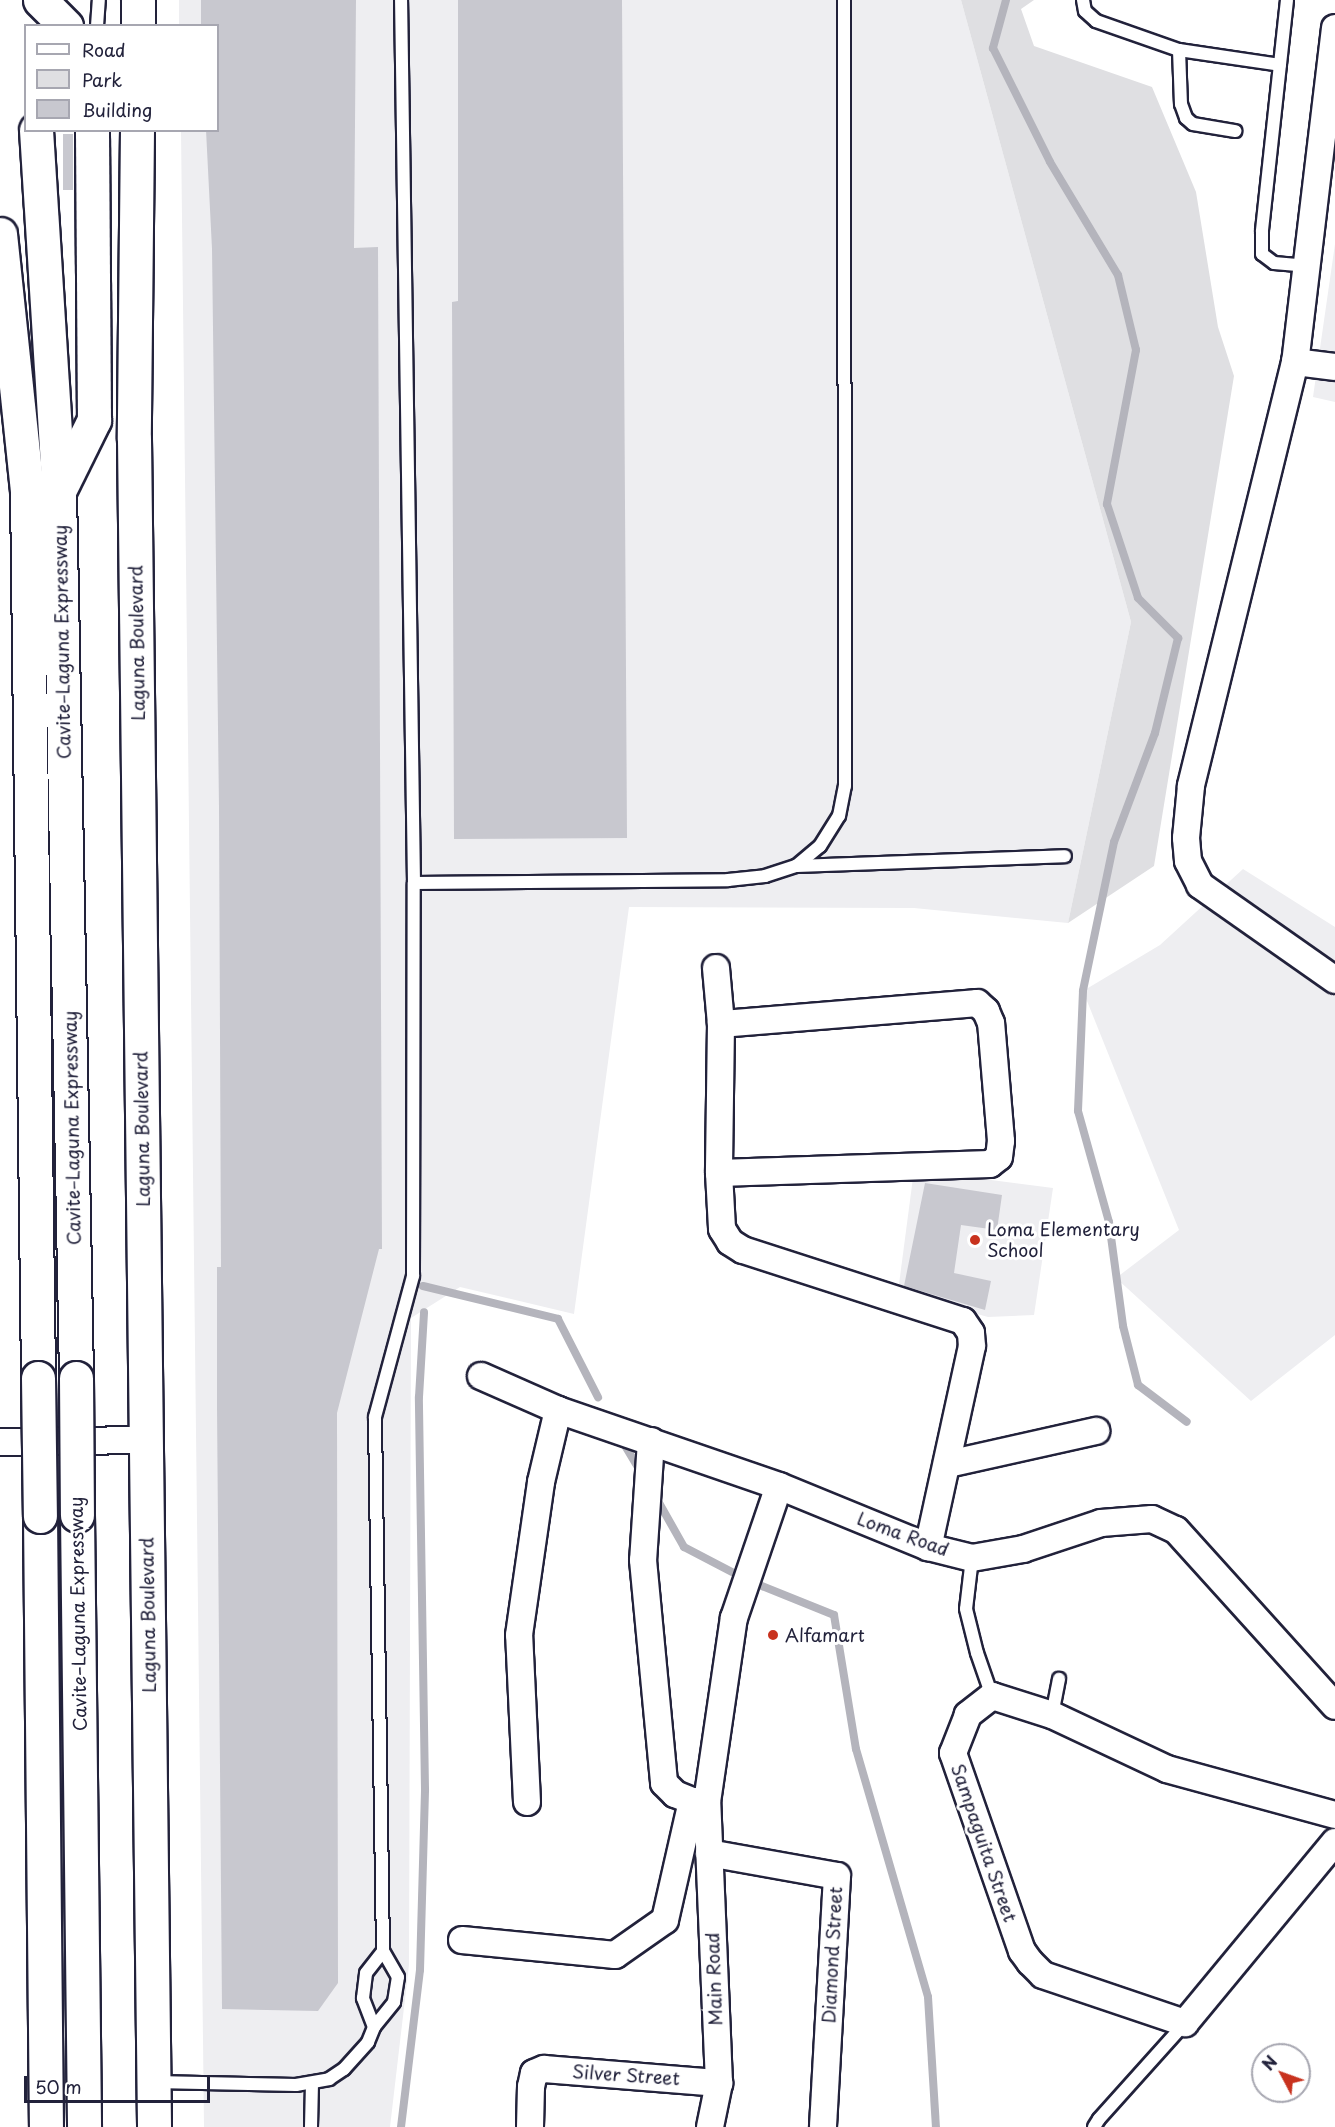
<!DOCTYPE html>
<html>
<head>
<meta charset="utf-8">
<style>
  body { margin:0 }
  #map { position:relative; width:1335px; height:2127px; overflow:hidden; background:#fff; font-family:"Playpen Sans",sans-serif }
  div>[style] { position:absolute }
  .built>* { inset:0; background:#eeeef1 }
  .green>* { inset:0; background:#dfdfe2 }
  .stream>* { height:8px; margin:-4px; padding:0 4px; transform-origin:4px; border-radius:4px; background:#b4b4bc }
  .building>* { inset:0; background:#c8c8cf; transform-origin:0 0 }
  .roads { filter:drop-shadow(2px 0 #22223b) drop-shadow(-2px 0 #22223b) drop-shadow(0 2px #22223b) drop-shadow(0 -2px #22223b) }
  .service>* { height:12px; margin:-6px; padding:0 6px; transform-origin:6px; border-radius:6px; background:#fff }
  .minor>* { height:26px; margin:-13px; padding:0 13px; transform-origin:13px; border-radius:13px; background:#fff }
  .secondary>* { height:33px; margin:-16.5px; padding:0 16.5px; transform-origin:16.5px; border-radius:16.5px; background:#fff }
  .motorway>* { height:33px; margin:-16.5px; padding:0 16.5px; transform-origin:16.5px; border-radius:16.5px; background:#fff }
  .bridges { filter:drop-shadow(2px 0 #22223b) drop-shadow(-2px 0 #22223b) drop-shadow(0 2px #22223b) drop-shadow(0 -2px #22223b) }
  .motorway-bridge>* { height:33px; margin:-16.5px; padding:0 16.5px; transform-origin:16.5px; border-radius:16.5px; background:#fff }
  .dots>* { width:16px; height:16px; translate:-50% -50%; box-sizing:border-box; border:3px solid #fff; border-radius:50% }
  span { translate:-50% -50%; white-space:nowrap; text-align:center; line-height:1.15; -webkit-text-stroke:6px #fff; paint-order:stroke }
  .street-label { font-size:18px; color:#22223b }
  .poi-label { font-size:18px; color:#22223b }
  .left { translate:0 -50%; text-align:left }
  .legend { position:absolute; left:24px; top:24px; width:195px; height:108px; box-sizing:border-box; background:#fff; border:2px solid #a7a7b1; margin:0; padding:8px 10px; list-style:none; font-size:18px; color:#22223b }
  .legend li { display:flex; align-items:center; gap:12px; height:30px }
  .legend b { width:30px; border:2px solid #a7a7b1 }
  .north { position:absolute; left:1251px; top:2043px; width:60px; height:60px; box-sizing:border-box; background:#fff; border:2px solid #a7a7b1; border-radius:50%; rotate:311deg; font-size:16px; font-weight:700; line-height:24px; text-align:center; color:#22223b }
  .north::after { content:''; display:block; margin:auto; width:21px; height:27px; background:#c8321e; clip-path:polygon(50% 0,100% 100%,50% 72%,0 100%) }
  .scale { position:absolute; left:24px; top:2076px; width:186px; height:27px; box-sizing:border-box; border:3px solid #22223b; border-top:0; padding-left:8px; font-size:18px; line-height:21px; white-space:nowrap; color:#22223b; -webkit-text-stroke:4px #fff; paint-order:stroke }
</style>
</head>
<body>
<div id="map">
  <div class="built">
    <i style="clip-path:polygon(179px 0,961px 0,1131px 622px,1068px 923px,914px 908px,629px 907px,574px 1314px,460px 1287px,411px 1318px,409px 1965px,390px 2127px,204px 2127px,181px 131px,218px 130px,218px 26px,179px 25px)"></i>
    <i style="clip-path:polygon(1335px 244px,1335px 402px,1313px 397px)"></i>
    <i style="clip-path:polygon(1243px 869px,1335px 927px,1335px 1335px,1251px 1401px,1116px 1278px,1179px 1230px,1083px 991px,1160px 945px)"></i>
    <i style="clip-path:polygon(914px 1170px,1053px 1188px,1034px 1315px,988px 1317px,898px 1292px)"></i>
  </div>
  <div class="green">
    <i style="clip-path:polygon(961px 0,1034px 0,1021px 9px,1034px 46px,1152px 87px,1196px 192px,1218px 327px,1234px 376px,1154px 866px,1068px 923px,1131px 622px)"></i>
  </div>
  <div class="stream">
    <i style="left:1006px;top:0;width:50px;rotate:105.2deg"></i>
    <i style="left:993px;top:48px;width:127px;rotate:63.4deg"></i>
    <i style="left:1050px;top:162px;width:132px;rotate:59deg"></i>
    <i style="left:1118px;top:275px;width:77px;rotate:76.5deg"></i>
    <i style="left:1136px;top:350px;width:157px;rotate:100.7deg"></i>
    <i style="left:1107px;top:504px;width:99px;rotate:71.7deg"></i>
    <i style="left:1138px;top:598px;width:57px;rotate:45deg"></i>
    <i style="left:1178px;top:638px;width:98px;rotate:103.6deg"></i>
    <i style="left:1155px;top:733px;width:116px;rotate:110.6deg"></i>
    <i style="left:1114px;top:842px;width:152px;rotate:101.8deg"></i>
    <i style="left:1083px;top:991px;width:120px;rotate:92.4deg"></i>
    <i style="left:1078px;top:1111px;width:115px;rotate:74.4deg"></i>
    <i style="left:1109px;top:1222px;width:105px;rotate:82.3deg"></i>
    <i style="left:1123px;top:1326px;width:61px;rotate:75.7deg"></i>
    <i style="left:1138px;top:1385px;width:61px;rotate:37.1deg"></i>
    <i style="left:423px;top:1286px;width:139px;rotate:13.7deg"></i>
    <i style="left:558px;top:1319px;width:88px;rotate:62.9deg"></i>
    <i style="left:621px;top:1439px;width:41px;rotate:59deg"></i>
    <i style="left:658px;top:1501px;width:53px;rotate:60.5deg"></i>
    <i style="left:684px;top:1547px;width:54px;rotate:27.5deg"></i>
    <i style="left:757px;top:1584px;width:83px;rotate:21.9deg"></i>
    <i style="left:834px;top:1615px;width:136px;rotate:80.7deg"></i>
    <i style="left:856px;top:1749px;width:258px;rotate:73.8deg"></i>
    <i style="left:928px;top:1997px;width:130px;rotate:86.5deg"></i>
    <i style="left:401px;top:2127px;width:158px;rotate:-83.1deg"></i>
    <i style="left:420px;top:1970px;width:181px;rotate:-88.4deg"></i>
    <i style="left:425px;top:1789px;width:392px;rotate:-90.9deg"></i>
    <i style="left:419px;top:1397px;width:85px;rotate:-86.6deg"></i>
  </div>
  <div class="building">
    <i style="clip-path:polygon(201px 0,356px 0,354px 248px,378px 247px,382px 1249px,379px 1249px,337px 1413px,338px 1983px,318px 2011px,222px 2009px,217px 1407px,217px 1267px,221px 1267px,219px 808px,212px 249px,206px 130px,218px 130px,218px 26px,201px 26px)"></i>
    <i style="clip-path:polygon(458px 0,622px 0,627px 838px,454px 839px,452px 302px,458px 301px)"></i>
    <i style="left:63px;top:134px;width:10px;height:56px"></i>
    <i style="clip-path:polygon(925px 1183px,1002px 1195px,997px 1230px,961px 1225px,954px 1273px,991px 1281px,985px 1310px,904px 1286px)"></i>
  </div>
  <div class="roads">
    <div class="service">
      <i style="left:1083px;top:0;width:11px;rotate:80deg"></i>
      <i style="left:1085px;top:11px;width:15px;rotate:42deg"></i>
      <i style="left:1096px;top:21px;width:88px;rotate:19.3deg"></i>
      <i style="left:1179px;top:50px;width:102px;rotate:8.4deg"></i>
      <i style="left:1287px;top:0;width:233px;rotate:96.2deg"></i>
      <i style="left:1262px;top:232px;width:22px;rotate:90deg"></i>
      <i style="left:1262px;top:254px;width:15px;rotate:37deg"></i>
      <i style="left:1274px;top:263px;width:32px;rotate:5deg"></i>
      <i style="left:97px;top:26px;width:26px;rotate:-86deg"></i>
      <i style="left:1179px;top:50px;width:54px;rotate:87.9deg"></i>
      <i style="left:1181px;top:104px;width:15px;rotate:70deg"></i>
      <i style="left:1186px;top:118px;width:9px;rotate:41deg"></i>
      <i style="left:1193px;top:124px;width:43px;rotate:9.5deg"></i>
      <i style="left:796px;top:866px;width:269px;rotate:-2.1deg"></i>
      <i style="left:414px;top:883px;width:314px;rotate:-0.5deg"></i>
      <i style="left:728px;top:880px;width:37px;rotate:-6deg"></i>
      <i style="left:765px;top:876px;width:33px;rotate:-18deg"></i>
      <i style="left:796px;top:866px;width:31px;rotate:-40deg"></i>
      <i style="left:820px;top:846px;width:36px;rotate:-58deg"></i>
      <i style="left:839px;top:816px;width:31px;rotate:-79deg"></i>
      <i style="left:845px;top:786px;width:786px;rotate:-90.07deg"></i>
      <i style="left:972px;top:1558px;width:51px;rotate:96.7deg"></i>
      <i style="left:966px;top:1609px;width:45px;rotate:76deg"></i>
      <i style="left:977px;top:1653px;width:46px;rotate:70.8deg"></i>
      <i style="left:1052px;top:1715px;width:37px;rotate:-79deg"></i>
      <i style="left:374px;top:2027px;width:31px;rotate:-111deg"></i>
      <i style="left:363px;top:1998px;width:25px;rotate:-83deg"></i>
      <i style="left:366px;top:1973px;width:28px;rotate:-52deg"></i>
      <i style="left:155px;top:2082px;width:141px;rotate:1.2deg"></i>
      <i style="left:296px;top:2085px;width:34px;rotate:-10deg"></i>
      <i style="left:329px;top:2079px;width:18px;rotate:-34deg"></i>
      <i style="left:344px;top:2069px;width:36px;rotate:-48deg"></i>
      <i style="left:368px;top:2042px;width:16px;rotate:-68deg"></i>
      <i style="left:374px;top:2027px;width:32px;rotate:-51deg"></i>
      <i style="left:394px;top:2002px;width:25px;rotate:-81deg"></i>
      <i style="left:398px;top:1977px;width:30px;rotate:-120deg"></i>
      <i style="left:383px;top:1951px;width:534px;rotate:-90.86deg"></i>
      <i style="left:375px;top:1417px;width:146px;rotate:-74.9deg"></i>
      <i style="left:413px;top:1276px;width:393px;rotate:-89.9deg"></i>
      <i style="left:414px;top:883px;width:883px;rotate:-90.84deg"></i>
      <i style="left:311px;top:2127px;width:43px;rotate:-88.7deg"></i>
      <i style="left:1094px;top:2127px;width:9px;rotate:-58deg"></i>
      <i style="left:1099px;top:2119px;width:129px;rotate:-48.1deg"></i>
    </div>
    <div class="minor">
      <i style="left:1335px;top:28px;width:336px;rotate:96.8deg"></i>
      <i style="left:1295px;top:362px;width:437px;rotate:103.8deg"></i>
      <i style="left:1191px;top:786px;width:52px;rotate:95.5deg"></i>
      <i style="left:1186px;top:838px;width:23px;rotate:85deg"></i>
      <i style="left:1188px;top:861px;width:27px;rotate:63deg"></i>
      <i style="left:1200px;top:885px;width:165px;rotate:35.1deg"></i>
      <i style="left:1295px;top:362px;width:40px;rotate:7.1deg"></i>
      <i style="left:716px;top:968px;width:56px;rotate:84.9deg"></i>
      <i style="left:719px;top:1173px;width:271px;rotate:-1.9deg"></i>
      <i style="left:990px;top:1164px;width:11px;rotate:-38deg"></i>
      <i style="left:999px;top:1157px;width:16px;rotate:-83deg"></i>
      <i style="left:1001px;top:1141px;width:118px;rotate:-94.8deg"></i>
      <i style="left:991px;top:1023px;width:13px;rotate:-113deg"></i>
      <i style="left:986px;top:1011px;width:12px;rotate:-138deg"></i>
      <i style="left:977px;top:1003px;width:257px;rotate:175.3deg"></i>
      <i style="left:721px;top:1024px;width:149px;rotate:90.8deg"></i>
      <i style="left:719px;top:1173px;width:56px;rotate:86.9deg"></i>
      <i style="left:722px;top:1229px;width:15px;rotate:58deg"></i>
      <i style="left:730px;top:1242px;width:15px;rotate:32deg"></i>
      <i style="left:743px;top:1250px;width:231px;rotate:17.9deg"></i>
      <i style="left:963px;top:1321px;width:14px;rotate:56deg"></i>
      <i style="left:971px;top:1333px;width:13px;rotate:86deg"></i>
      <i style="left:972px;top:1346px;width:206px;rotate:102.3deg"></i>
      <i style="left:481px;top:1376px;width:84px;rotate:23.8deg"></i>
      <i style="left:558px;top:1410px;width:234px;rotate:19deg"></i>
      <i style="left:779px;top:1486px;width:161px;rotate:22.3deg"></i>
      <i style="left:928px;top:1547px;width:45px;rotate:14deg"></i>
      <i style="left:972px;top:1558px;width:52px;rotate:-10deg"></i>
      <i style="left:1023px;top:1549px;width:82px;rotate:-18.4deg"></i>
      <i style="left:1101px;top:1523px;width:51px;rotate:-4.5deg"></i>
      <i style="left:1152px;top:1519px;width:26px;rotate:25deg"></i>
      <i style="left:1176px;top:1530px;width:237px;rotate:47.9deg"></i>
      <i style="left:651px;top:1441px;width:119px;rotate:93.8deg"></i>
      <i style="left:643px;top:1560px;width:224px;rotate:84.6deg"></i>
      <i style="left:664px;top:1783px;width:16px;rotate:45deg"></i>
      <i style="left:675px;top:1794px;width:18px;rotate:22deg"></i>
      <i style="left:692px;top:1801px;width:15px;rotate:4deg"></i>
      <i style="left:0;top:1442px;width:146px;rotate:-0.8deg"></i>
      <i style="left:948px;top:1464px;width:152px;rotate:-12.6deg"></i>
      <i style="left:527px;top:1802px;width:167px;rotate:-92.7deg"></i>
      <i style="left:519px;top:1635px;width:155px;rotate:-81.8deg"></i>
      <i style="left:541px;top:1482px;width:74px;rotate:-76.7deg"></i>
      <i style="left:1335px;top:1815px;width:174px;rotate:-164.7deg"></i>
      <i style="left:1167px;top:1769px;width:127px;rotate:-154.8deg"></i>
      <i style="left:1052px;top:1715px;width:63px;rotate:-162.4deg"></i>
      <i style="left:992px;top:1696px;width:31px;rotate:142deg"></i>
      <i style="left:968px;top:1715px;width:41px;rotate:111.5deg"></i>
      <i style="left:953px;top:1753px;width:210px;rotate:70.8deg"></i>
      <i style="left:1022px;top:1951px;width:14px;rotate:54deg"></i>
      <i style="left:1030px;top:1962px;width:18px;rotate:45deg"></i>
      <i style="left:1043px;top:1975px;width:150px;rotate:18.7deg"></i>
      <i style="left:1185px;top:2023px;width:235px;rotate:-50.4deg"></i>
      <i style="left:709px;top:1853px;width:130px;rotate:10.2deg"></i>
      <i style="left:837px;top:1876px;width:251px;rotate:93.2deg"></i>
      <i style="left:462px;top:1940px;width:154px;rotate:5.6deg"></i>
      <i style="left:615px;top:1955px;width:61px;rotate:-35deg"></i>
      <i style="left:665px;top:1920px;width:122px;rotate:-77.2deg"></i>
      <i style="left:530px;top:2127px;width:40px;rotate:-88.6deg"></i>
      <i style="left:531px;top:2087px;width:14px;rotate:-78deg"></i>
      <i style="left:534px;top:2073px;width:11px;rotate:-22deg"></i>
      <i style="left:544px;top:2069px;width:176px;rotate:4.6deg"></i>
      <i style="left:710px;top:2127px;width:45px;rotate:-78.4deg"></i>
      <i style="left:719px;top:2083px;width:281px;rotate:-92.4deg"></i>
      <i style="left:707px;top:1802px;width:186px;rotate:-81.7deg"></i>
      <i style="left:734px;top:1618px;width:139px;rotate:-71.2deg"></i>
    </div>
    <div class="secondary">
      <i style="left:138px;top:26px;width:26px;rotate:-90deg"></i>
      <i style="left:137px;top:130px;width:309px;rotate:90.6deg"></i>
      <i style="left:134px;top:439px;width:1688px;rotate:89.32deg"></i>
    </div>
    <div class="motorway">
      <i style="left:40px;top:0;width:37px;rotate:45deg"></i>
      <i style="left:36px;top:130px;width:362px;rotate:86.4deg"></i>
      <i style="left:59px;top:491px;width:887px;rotate:88.9deg"></i>
      <i style="left:0;top:234px;width:257px;rotate:84deg"></i>
      <i style="left:27px;top:490px;width:888px;rotate:89.29deg"></i>
      <i style="left:60px;top:489px;width:77px;rotate:-63.8deg"></i>
      <i style="left:94px;top:420px;width:290px;rotate:-90.4deg"></i>
      <i style="left:77px;top:1515px;width:612px;rotate:89.34deg"></i>
      <i style="left:40px;top:1516px;width:611px;rotate:89.44deg"></i>
    </div>
  </div>
  <div class="bridges">
    <div class="motorway-bridge">
      <i style="left:38px;top:1378px;width:138px;rotate:89.2deg"></i>
      <i style="left:76px;top:1378px;width:137px;rotate:89.6deg"></i>
    </div>
  </div>
  <div class="dots">
    <i style="left:975px;top:1240px;background:#c8321e"></i>
    <i style="left:773px;top:1635px;background:#c8321e"></i>
  </div>
  <div class="street-label">
    <span style="left:62px;top:642px;rotate:-91deg">Cavite–Laguna Expressway</span>
    <span style="left:137px;top:643px;rotate:-91deg">Laguna Boulevard</span>
    <span style="left:72px;top:1128px;rotate:-91deg">Cavite–Laguna Expressway</span>
    <span style="left:142px;top:1129px;rotate:-91deg">Laguna Boulevard</span>
    <span style="left:903px;top:1534px;rotate:20deg">Loma Road</span>
    <span style="left:78px;top:1614px;rotate:-91deg">Cavite–Laguna Expressway</span>
    <span style="left:148px;top:1615px;rotate:-91deg">Laguna Boulevard</span>
    <span style="left:984px;top:1843px;rotate:71deg">Sampaguita Street</span>
    <span style="left:832px;top:1955px;rotate:-87deg">Diamond Street</span>
    <span style="left:714px;top:1979px;rotate:-92deg">Main Road</span>
    <span style="left:626px;top:2075px;rotate:4deg">Silver Street</span>
  </div>
  <div class="poi-label">
    <span class="left" style="left:987px;top:1240px">Loma Elementary<br>School</span>
    <span class="left" style="left:785px;top:1635px">Alfamart</span>
  </div>
  <ul class="legend">
  <li><b style="height:8px;background:#fff"></b>Road</li>
  <li><b style="height:16px;background:#dfdfe2"></b>Park</li>
  <li><b style="height:16px;background:#c8c8cf"></b>Building</li>
  </ul>
  <div class="north">N</div>
  <div class="scale">50 m</div>
</div>
</body>
</html>
